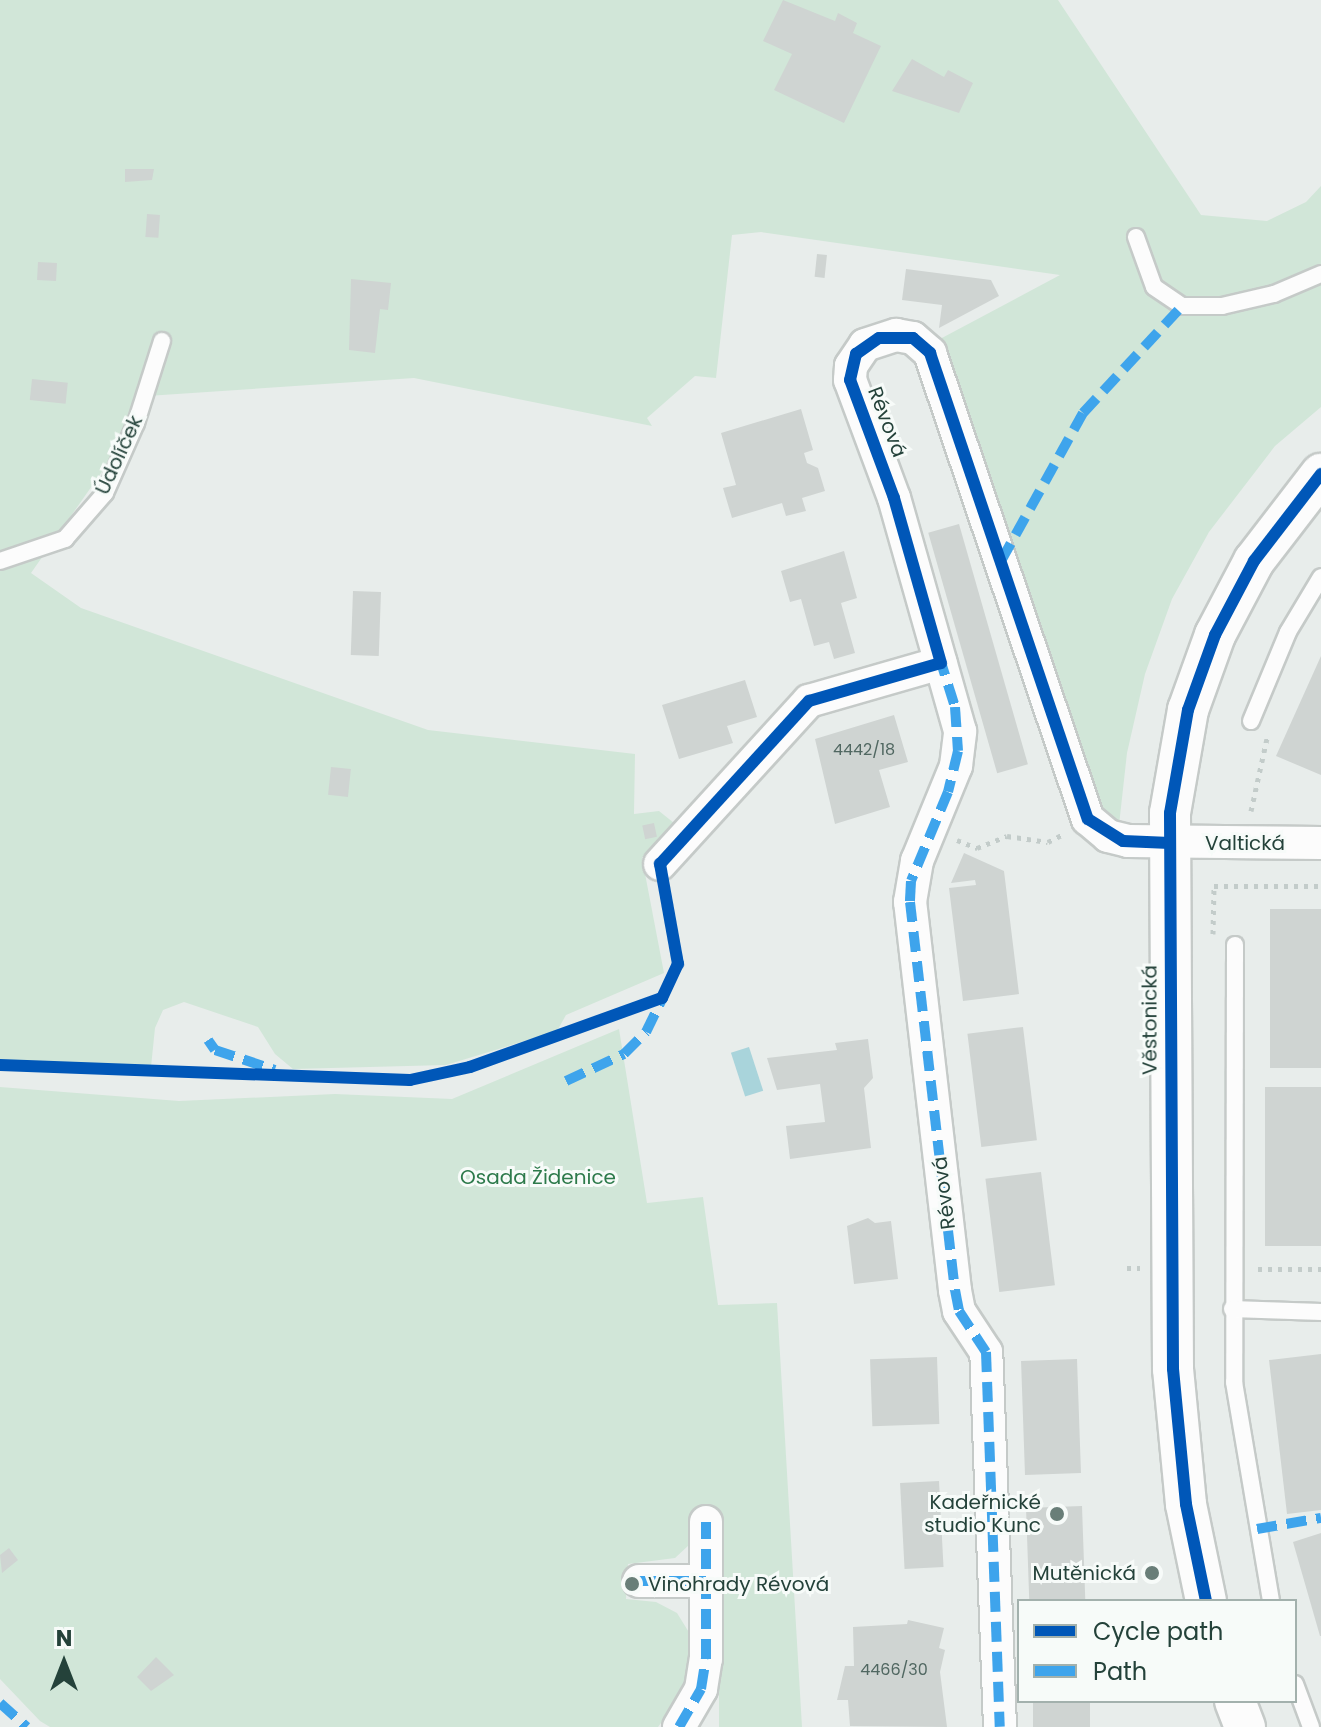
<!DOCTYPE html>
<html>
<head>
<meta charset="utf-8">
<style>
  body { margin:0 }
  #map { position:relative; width:1321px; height:1727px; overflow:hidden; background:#e8edeb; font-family:Poppins,sans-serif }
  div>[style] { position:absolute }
  .green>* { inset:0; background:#d1e6d8 }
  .water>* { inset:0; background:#a9d4db; transform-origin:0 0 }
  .building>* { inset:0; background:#cfd4d2; transform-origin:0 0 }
  .path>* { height:5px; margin-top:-2.5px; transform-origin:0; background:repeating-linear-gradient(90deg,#c3ccca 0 4px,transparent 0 10px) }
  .roads { filter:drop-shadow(2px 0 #c5cac8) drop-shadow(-2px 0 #c5cac8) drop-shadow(0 2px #c5cac8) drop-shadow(0 -2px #c5cac8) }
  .service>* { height:16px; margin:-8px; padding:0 8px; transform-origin:8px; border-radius:8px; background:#fcfcfc }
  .minor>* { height:32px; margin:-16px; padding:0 16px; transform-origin:16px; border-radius:16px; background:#fcfcfc }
  .tertiary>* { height:40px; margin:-20px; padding:0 20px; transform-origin:20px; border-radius:20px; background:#fcfcfc }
  .quiet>* { height:10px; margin-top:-5px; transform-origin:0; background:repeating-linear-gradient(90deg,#3ea4ec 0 20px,transparent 0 30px) }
  .cycleway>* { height:12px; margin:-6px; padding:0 6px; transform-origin:6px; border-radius:6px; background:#0057b8 }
  .dots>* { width:22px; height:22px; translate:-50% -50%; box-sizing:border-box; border:4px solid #f7fbf9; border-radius:50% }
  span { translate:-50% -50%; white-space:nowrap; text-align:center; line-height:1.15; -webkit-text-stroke:6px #f7fbf9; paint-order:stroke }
  .number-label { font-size:16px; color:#506761 }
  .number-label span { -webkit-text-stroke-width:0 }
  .street-label { font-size:20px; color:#24423a }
  .park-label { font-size:20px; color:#2d7a4b }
  .poi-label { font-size:20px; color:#24423a }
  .right { translate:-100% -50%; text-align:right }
  .left { translate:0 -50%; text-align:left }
  .legend { position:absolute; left:1017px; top:1599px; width:280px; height:104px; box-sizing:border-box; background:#f7fbf9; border:2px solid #a3b1ad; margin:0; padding:10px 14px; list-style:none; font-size:24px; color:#24423a }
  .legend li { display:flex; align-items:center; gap:16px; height:40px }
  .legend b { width:40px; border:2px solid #a3b1ad }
  .north { position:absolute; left:24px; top:1623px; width:80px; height:80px; -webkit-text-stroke:6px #f7fbf9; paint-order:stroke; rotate:0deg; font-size:22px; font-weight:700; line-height:32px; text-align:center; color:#24423a }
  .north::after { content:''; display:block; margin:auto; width:28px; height:36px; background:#24423a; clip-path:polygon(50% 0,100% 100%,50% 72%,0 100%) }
</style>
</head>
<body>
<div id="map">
  <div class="green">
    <i style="clip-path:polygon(0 0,1058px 0,1201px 215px,1267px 221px,1306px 202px,1321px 186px,1321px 407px,1275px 446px,1209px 532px,1172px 599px,1145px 674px,1127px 753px,1119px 825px,1097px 815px,1089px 766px,940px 339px,1060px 275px,761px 232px,732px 235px,716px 378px,695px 376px,647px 418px,652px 426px,414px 378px,147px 396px,129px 433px,31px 573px,81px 608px,428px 730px,635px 754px,634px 814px,659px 811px,674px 823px,642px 858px,664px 973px,566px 1015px,557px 1031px,446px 1065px,293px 1069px,275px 1054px,258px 1027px,184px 1002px,163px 1010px,155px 1028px,151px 1067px,0 1064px)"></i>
    <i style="clip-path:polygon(619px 1029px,647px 1203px,703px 1197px,718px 1305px,777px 1303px,802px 1727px,719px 1727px,719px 1518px,696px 1528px,689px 1545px,675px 1558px,628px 1564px,626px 1599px,656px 1602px,677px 1613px,690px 1634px,690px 1674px,683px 1693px,658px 1727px,50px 1727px,40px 1721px,0 1679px,0 1087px,179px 1101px,335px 1094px,452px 1099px)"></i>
  </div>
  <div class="water">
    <i style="left:749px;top:1047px;width:46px;height:19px;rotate:72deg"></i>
  </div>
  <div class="building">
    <i style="clip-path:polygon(783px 0,835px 21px,838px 13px,857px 23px,853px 33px,881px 46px,844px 123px,774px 90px,792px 54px,763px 41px)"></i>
    <i style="clip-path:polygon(912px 59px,944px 77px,948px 70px,973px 83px,959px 113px,892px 91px)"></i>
    <i style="clip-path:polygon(125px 169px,154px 169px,152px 180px,125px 182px)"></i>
    <i style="left:147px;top:214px;width:13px;height:23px;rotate:4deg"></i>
    <i style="left:817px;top:254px;width:10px;height:23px;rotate:6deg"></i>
    <i style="left:38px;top:262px;width:19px;height:18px;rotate:3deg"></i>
    <i style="clip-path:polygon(906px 269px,991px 280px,999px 296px,939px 328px,942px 305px,902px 300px)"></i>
    <i style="clip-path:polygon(351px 279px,391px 283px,388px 310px,380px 309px,375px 353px,349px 350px)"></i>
    <i style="left:32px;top:379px;width:36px;height:21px;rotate:6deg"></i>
    <i style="clip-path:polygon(801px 409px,813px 450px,804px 453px,807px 463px,818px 468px,825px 491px,802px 498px,806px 511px,786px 516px,782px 503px,732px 518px,723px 488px,736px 485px,721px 433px)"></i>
    <i style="left:959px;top:524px;width:250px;height:32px;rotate:74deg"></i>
    <i style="clip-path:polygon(844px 551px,857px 598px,841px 603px,855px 653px,834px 659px,829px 642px,814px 646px,801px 599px,790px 602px,781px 571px)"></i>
    <i style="left:353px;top:591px;width:28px;height:64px;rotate:2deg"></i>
    <i style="clip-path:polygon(1321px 656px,1321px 775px,1276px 756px)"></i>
    <i style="clip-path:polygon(745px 680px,757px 717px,727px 726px,733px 743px,679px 759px,662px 705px)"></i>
    <i style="clip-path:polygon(894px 715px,908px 762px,879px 770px,890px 807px,835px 824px,815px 739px)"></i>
    <i style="left:331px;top:767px;width:20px;height:28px;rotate:6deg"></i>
    <i style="left:654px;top:823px;width:14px;height:12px;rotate:78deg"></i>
    <i style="clip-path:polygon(964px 853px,1004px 871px,1019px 994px,963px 1001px,949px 888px,976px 885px,975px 880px,951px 883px)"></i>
    <i style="left:1270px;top:909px;width:51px;height:159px"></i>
    <i style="left:1023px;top:1027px;width:114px;height:56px;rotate:83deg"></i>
    <i style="clip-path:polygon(868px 1039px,873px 1078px,864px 1088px,871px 1148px,790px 1159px,786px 1126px,825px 1122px,820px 1084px,777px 1090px,767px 1058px,837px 1050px,835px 1043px)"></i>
    <i style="left:1265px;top:1087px;width:56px;height:159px"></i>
    <i style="left:1041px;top:1172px;width:114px;height:56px;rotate:83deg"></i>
    <i style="clip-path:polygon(868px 1218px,875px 1223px,891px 1221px,898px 1279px,854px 1284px,847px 1226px)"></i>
    <i style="clip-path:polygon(1321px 1354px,1321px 1510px,1287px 1514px,1269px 1360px)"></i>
    <i style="left:937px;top:1357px;width:67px;height:67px;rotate:88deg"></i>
    <i style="left:1077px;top:1359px;width:114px;height:56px;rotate:88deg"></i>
    <i style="left:939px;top:1481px;width:86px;height:39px;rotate:87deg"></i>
    <i style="left:1082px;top:1506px;width:95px;height:56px;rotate:88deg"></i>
    <i style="clip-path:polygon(1321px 1533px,1321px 1636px,1320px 1636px,1293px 1542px)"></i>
    <i style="clip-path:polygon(9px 1548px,18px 1560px,2px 1573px,0 1555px)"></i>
    <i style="clip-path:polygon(908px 1620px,944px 1628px,939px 1648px,945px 1650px,940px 1672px,947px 1727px,850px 1726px,848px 1700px,837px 1700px,845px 1666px,854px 1666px,853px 1627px,907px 1624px)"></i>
    <i style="clip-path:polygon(156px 1657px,174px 1675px,151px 1691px,137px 1677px)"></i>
    <i style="left:1033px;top:1701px;width:57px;height:26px"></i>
  </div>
  <div class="path">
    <i style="left:1251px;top:811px;width:75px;rotate:-77.6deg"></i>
    <i style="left:957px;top:840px;width:22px;rotate:22deg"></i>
    <i style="left:977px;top:848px;width:32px;rotate:-22deg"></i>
    <i style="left:1007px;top:836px;width:41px;rotate:8.3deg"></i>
    <i style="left:1048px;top:842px;width:18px;rotate:-27deg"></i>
    <i style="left:1213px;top:934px;width:48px;rotate:-88.8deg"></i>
    <i style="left:1214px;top:886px;width:107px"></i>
    <i style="left:1127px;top:1268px;width:13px"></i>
    <i style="left:1258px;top:1269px;width:63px"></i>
  </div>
  <div class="roads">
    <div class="service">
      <i style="left:1136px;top:237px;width:53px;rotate:70.2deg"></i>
      <i style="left:1154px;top:287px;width:34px;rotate:34deg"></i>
      <i style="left:1182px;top:306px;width:40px"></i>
      <i style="left:1222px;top:306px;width:53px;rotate:-13deg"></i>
      <i style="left:1274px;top:294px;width:51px;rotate:-23.1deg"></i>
      <i style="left:0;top:561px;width:69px;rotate:-18.7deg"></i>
      <i style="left:65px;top:539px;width:61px;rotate:-49deg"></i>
      <i style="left:105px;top:493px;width:77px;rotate:-66.1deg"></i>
      <i style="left:136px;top:423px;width:86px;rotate:-72.4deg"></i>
      <i style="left:1251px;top:721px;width:96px;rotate:-67.4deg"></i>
      <i style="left:1288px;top:632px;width:64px;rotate:-59deg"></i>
      <i style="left:1235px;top:945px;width:437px;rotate:90.1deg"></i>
      <i style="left:1234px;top:1382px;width:222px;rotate:80.4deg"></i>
      <i style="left:1232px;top:1309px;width:89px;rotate:1.9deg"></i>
      <i style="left:1295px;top:1684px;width:46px;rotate:69.6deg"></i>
    </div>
    <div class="minor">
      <i style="left:660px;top:864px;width:221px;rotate:-47.6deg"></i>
      <i style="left:809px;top:701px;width:137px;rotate:-16.1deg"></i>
      <i style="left:639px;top:1581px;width:67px"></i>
      <i style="left:679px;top:1727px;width:44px;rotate:-59.9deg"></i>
      <i style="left:701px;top:1689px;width:30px;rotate:-81deg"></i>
      <i style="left:706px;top:1659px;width:137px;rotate:-90deg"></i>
      <i style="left:1000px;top:1727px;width:375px;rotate:-92.1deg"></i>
      <i style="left:986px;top:1352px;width:49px;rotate:-123.4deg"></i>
      <i style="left:959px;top:1311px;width:21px;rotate:-101deg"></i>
      <i style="left:955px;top:1290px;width:391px;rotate:-96.6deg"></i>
      <i style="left:910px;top:902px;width:42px;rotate:-80.3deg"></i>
      <i style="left:917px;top:861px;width:103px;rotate:-67.7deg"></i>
      <i style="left:956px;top:766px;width:35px;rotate:-83deg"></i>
      <i style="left:960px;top:731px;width:242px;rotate:-105.8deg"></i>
      <i style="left:894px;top:498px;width:126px;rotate:-110.4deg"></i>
      <i style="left:850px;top:380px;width:14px;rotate:-86deg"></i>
      <i style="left:851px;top:366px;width:25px;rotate:-56deg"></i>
      <i style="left:865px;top:345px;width:33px;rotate:-18deg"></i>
      <i style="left:896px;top:335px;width:17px;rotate:10deg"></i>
      <i style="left:913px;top:338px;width:23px;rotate:41deg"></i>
      <i style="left:930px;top:353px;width:492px;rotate:71.3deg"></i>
      <i style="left:1088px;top:819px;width:26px;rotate:40deg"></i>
      <i style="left:1108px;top:836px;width:21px;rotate:14deg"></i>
      <i style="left:1128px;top:841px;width:193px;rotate:0.6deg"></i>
    </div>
    <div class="tertiary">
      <i style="left:1206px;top:1601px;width:99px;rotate:-101.7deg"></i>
      <i style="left:1186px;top:1504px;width:136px;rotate:-95.5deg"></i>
      <i style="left:1173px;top:1369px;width:556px;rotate:-90.31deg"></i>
      <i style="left:1170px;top:813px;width:105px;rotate:-80.1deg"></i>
      <i style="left:1188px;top:710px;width:80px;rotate:-70.2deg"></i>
      <i style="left:1215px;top:635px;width:84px;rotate:-62.2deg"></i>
      <i style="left:1254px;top:561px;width:110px;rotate:-52.4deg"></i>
      <i style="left:1235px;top:1701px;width:28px;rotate:69deg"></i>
    </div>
  </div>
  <div class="quiet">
    <i style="left:1001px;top:561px;width:169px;rotate:-61deg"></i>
    <i style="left:1083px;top:413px;width:146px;rotate:-47.2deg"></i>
    <i style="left:939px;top:656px;width:53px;rotate:72.6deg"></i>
    <i style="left:955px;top:707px;width:44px;rotate:86.1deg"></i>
    <i style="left:958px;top:751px;width:42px;rotate:103.7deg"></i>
    <i style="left:948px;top:792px;width:96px;rotate:112.6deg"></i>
    <i style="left:911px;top:881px;width:21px;rotate:93deg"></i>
    <i style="left:910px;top:902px;width:391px;rotate:83.4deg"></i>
    <i style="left:955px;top:1290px;width:21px;rotate:79deg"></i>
    <i style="left:959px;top:1311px;width:49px;rotate:56.6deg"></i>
    <i style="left:986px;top:1352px;width:375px;rotate:87.9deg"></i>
    <i style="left:208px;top:1040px;width:12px;rotate:55deg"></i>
    <i style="left:215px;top:1050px;width:63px;rotate:18.4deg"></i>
    <i style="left:566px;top:1081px;width:64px;rotate:-25deg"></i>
    <i style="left:624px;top:1054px;width:31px;rotate:-45deg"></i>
    <i style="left:646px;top:1032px;width:39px;rotate:-64deg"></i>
    <i style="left:1257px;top:1529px;width:65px;rotate:-9.8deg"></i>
    <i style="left:639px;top:1581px;width:67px"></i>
    <i style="left:0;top:1703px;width:36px;rotate:42deg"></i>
    <i style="left:679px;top:1727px;width:44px;rotate:-59.9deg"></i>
    <i style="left:701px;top:1689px;width:30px;rotate:-81deg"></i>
    <i style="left:706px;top:1659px;width:137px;rotate:-90deg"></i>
  </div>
  <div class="cycleway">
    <i style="left:0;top:1065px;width:410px;rotate:2.1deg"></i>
    <i style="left:410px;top:1080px;width:61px;rotate:-12.2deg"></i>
    <i style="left:470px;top:1067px;width:204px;rotate:-19.8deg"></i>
    <i style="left:662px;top:998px;width:38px;rotate:-65deg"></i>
    <i style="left:678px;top:964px;width:102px;rotate:-100.2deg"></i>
    <i style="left:660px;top:864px;width:221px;rotate:-47.6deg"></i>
    <i style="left:809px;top:701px;width:137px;rotate:-16.1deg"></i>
    <i style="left:941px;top:663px;width:172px;rotate:-105.9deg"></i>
    <i style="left:894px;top:498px;width:126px;rotate:-110.4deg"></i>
    <i style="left:850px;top:380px;width:27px;rotate:-77deg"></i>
    <i style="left:856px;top:354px;width:28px;rotate:-35deg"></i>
    <i style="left:879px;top:338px;width:34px"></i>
    <i style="left:913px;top:338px;width:23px;rotate:41deg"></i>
    <i style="left:930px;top:353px;width:492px;rotate:71.3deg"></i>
    <i style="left:1088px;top:819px;width:41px;rotate:32.2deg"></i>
    <i style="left:1123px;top:841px;width:47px;rotate:2.4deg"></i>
    <i style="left:1206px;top:1601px;width:99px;rotate:-101.7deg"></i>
    <i style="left:1186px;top:1504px;width:136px;rotate:-95.5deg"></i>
    <i style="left:1173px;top:1369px;width:556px;rotate:-90.31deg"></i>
    <i style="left:1170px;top:813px;width:105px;rotate:-80.1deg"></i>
    <i style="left:1188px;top:710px;width:80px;rotate:-70.2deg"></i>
    <i style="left:1215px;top:635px;width:84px;rotate:-62.2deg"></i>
    <i style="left:1254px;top:561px;width:110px;rotate:-52.4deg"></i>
  </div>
  <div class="dots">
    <i style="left:1057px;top:1514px;background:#697e78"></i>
    <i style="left:1152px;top:1573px;background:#697e78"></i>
    <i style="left:632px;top:1584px;background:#697e78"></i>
  </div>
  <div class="number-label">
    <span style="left:864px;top:750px">4442/18</span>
    <span style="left:894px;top:1670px">4466/30</span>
  </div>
  <div class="street-label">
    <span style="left:887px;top:422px;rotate:69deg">Révová</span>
    <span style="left:119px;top:455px;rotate:-65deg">Údolíček</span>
    <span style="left:1245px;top:843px">Valtická</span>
    <span style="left:1150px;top:1020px;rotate:-90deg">Věstonická</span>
    <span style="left:944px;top:1193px;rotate:-97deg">Révová</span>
  </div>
  <div class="park-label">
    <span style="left:538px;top:1177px">Osada Židenice</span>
  </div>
  <div class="poi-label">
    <span class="right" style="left:1041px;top:1514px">Kadeřnické<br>studio Kunc</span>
    <span class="right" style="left:1136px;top:1573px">Mutěnická</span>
    <span class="left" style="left:648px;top:1584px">Vinohrady Révová</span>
  </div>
  <ul class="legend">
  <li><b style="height:10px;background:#0057b8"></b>Cycle path</li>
  <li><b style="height:10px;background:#3ea4ec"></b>Path</li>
  </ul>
  <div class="north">N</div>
</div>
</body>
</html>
